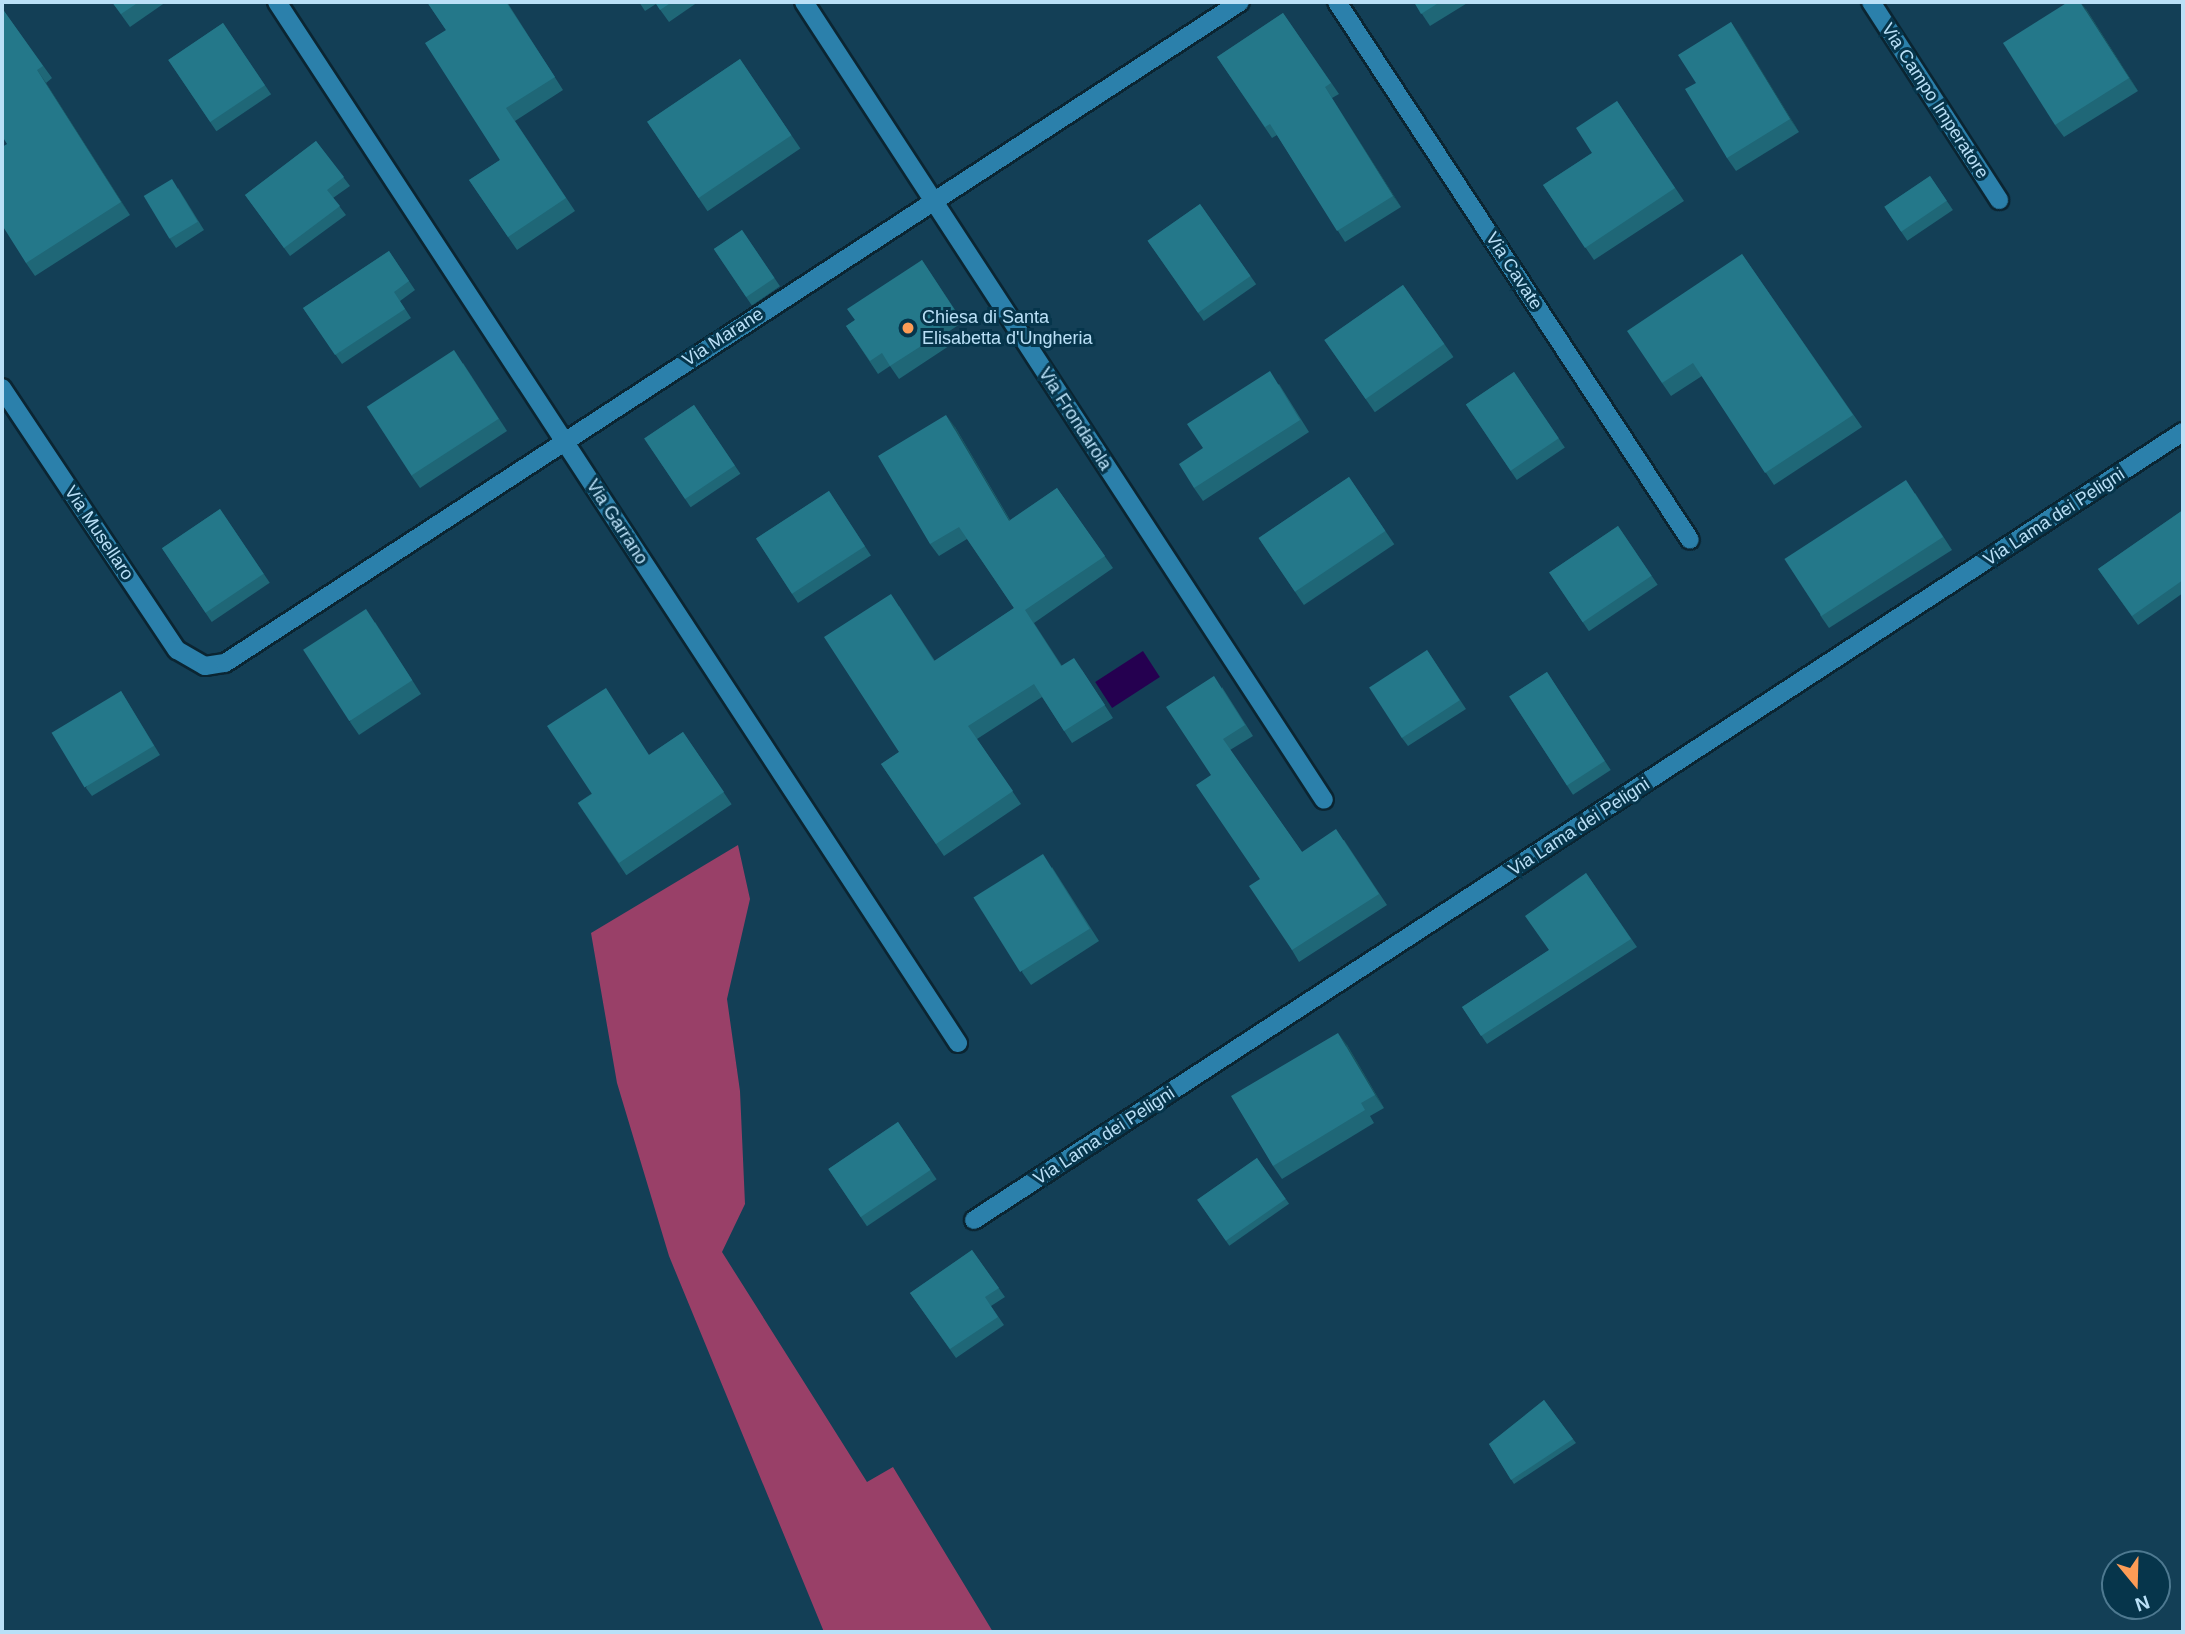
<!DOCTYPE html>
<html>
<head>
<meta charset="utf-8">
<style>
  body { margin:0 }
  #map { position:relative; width:2185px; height:1634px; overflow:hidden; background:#133f56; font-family:Arial,sans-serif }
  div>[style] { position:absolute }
  .forest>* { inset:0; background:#994068 }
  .water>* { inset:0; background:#250050; transform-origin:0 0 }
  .roads { filter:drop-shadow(2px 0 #0b2532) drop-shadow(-2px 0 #0b2532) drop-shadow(0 2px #0b2532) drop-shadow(0 -2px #0b2532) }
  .minor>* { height:18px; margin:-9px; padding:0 9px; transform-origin:9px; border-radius:9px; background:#2b80ab }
  .wall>* { inset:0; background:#1f6777; transform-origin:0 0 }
  .shaded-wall>* { inset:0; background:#195461 }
  .building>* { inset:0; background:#24788a; transform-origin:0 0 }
  .dots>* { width:19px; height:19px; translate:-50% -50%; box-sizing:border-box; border:4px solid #06354b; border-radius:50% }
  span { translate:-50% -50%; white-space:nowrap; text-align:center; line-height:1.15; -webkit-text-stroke:6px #06354b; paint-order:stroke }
  .street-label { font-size:18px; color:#bae0f7 }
  .poi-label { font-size:18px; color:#bae0f7 }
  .left { translate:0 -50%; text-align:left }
  .frame { position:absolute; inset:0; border:4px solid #bae0f7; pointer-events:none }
  .north { position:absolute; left:2101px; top:1550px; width:70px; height:70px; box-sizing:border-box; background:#06354b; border:2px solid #4e7990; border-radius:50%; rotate:161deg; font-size:19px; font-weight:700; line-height:28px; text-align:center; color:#bae0f7 }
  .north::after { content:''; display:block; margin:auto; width:24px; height:32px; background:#fd9c56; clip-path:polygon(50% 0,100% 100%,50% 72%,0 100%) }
</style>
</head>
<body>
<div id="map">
  <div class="forest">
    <i style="clip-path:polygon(738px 845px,750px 899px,727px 999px,740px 1091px,745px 1204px,722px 1252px,867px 1482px,893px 1467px,993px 1632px,824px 1632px,669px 1256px,617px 1083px,591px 933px)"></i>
  </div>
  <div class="water">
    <i style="left:1143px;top:651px;width:31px;height:57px;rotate:57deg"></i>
  </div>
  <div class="roads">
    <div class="minor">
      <i style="left:277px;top:2px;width:1244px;rotate:56.81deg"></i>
      <i style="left:804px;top:2px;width:952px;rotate:56.91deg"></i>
      <i style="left:1337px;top:2px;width:643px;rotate:56.73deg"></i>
      <i style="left:1871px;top:2px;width:236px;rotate:57.1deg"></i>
      <i style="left:2px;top:388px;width:315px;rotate:56.3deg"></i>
      <i style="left:177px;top:650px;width:32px;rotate:30deg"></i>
      <i style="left:205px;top:666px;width:20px;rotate:-9deg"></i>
      <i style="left:225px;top:663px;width:1211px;rotate:-33.07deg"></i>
      <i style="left:974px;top:1220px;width:1443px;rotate:-33.1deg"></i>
    </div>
  </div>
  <div class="wall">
    <i style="clip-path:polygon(112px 2px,166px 2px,130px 27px)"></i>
    <i style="clip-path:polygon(427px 2px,507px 2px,563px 90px,515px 121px,575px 211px,517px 250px,469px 180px,500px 160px,446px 30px)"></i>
    <i style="clip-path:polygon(639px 2px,698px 2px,669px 22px,656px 4px,645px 11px)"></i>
    <i style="clip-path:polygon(1414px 2px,1469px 2px,1430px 26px)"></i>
    <i style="clip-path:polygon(2086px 9px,2138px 91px,2064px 137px,2055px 125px)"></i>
    <i style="clip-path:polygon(4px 11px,52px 78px,46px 83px,130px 215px,35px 276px,26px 263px,7px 144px)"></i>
    <i style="clip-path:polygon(1283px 13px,1339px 94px,1332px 98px,1401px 207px,1345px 242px,1277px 135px,1272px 138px,1217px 57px)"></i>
    <i style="clip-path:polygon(1731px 22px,1799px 132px,1736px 171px,1727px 158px,1696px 83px)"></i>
    <i style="left:223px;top:23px;width:86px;height:66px;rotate:56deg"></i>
    <i style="left:740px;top:59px;width:108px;height:112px;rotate:56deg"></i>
    <i style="clip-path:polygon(1617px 101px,1684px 201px,1594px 260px,1543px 185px,1592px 153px)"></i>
    <i style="clip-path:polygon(316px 141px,350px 186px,333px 198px,346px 215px,290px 256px,245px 195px)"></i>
    <i style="left:1930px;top:176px;width:41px;height:55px;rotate:56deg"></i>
    <i style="clip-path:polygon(178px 188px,204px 230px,176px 248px,170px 239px)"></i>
    <i style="left:1200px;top:204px;width:98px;height:64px;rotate:55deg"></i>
    <i style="left:742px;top:230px;width:68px;height:34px;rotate:56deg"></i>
    <i style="clip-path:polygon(389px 251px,415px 290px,400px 301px,411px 318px,342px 364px,303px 308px)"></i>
    <i style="clip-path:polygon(1742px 254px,1862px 427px,1774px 485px,1702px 376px,1671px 396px,1662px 383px)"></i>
    <i style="clip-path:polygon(922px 260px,963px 322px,945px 334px,952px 344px,899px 379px,890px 366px,878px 374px,846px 326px,855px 320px)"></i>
    <i style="left:1403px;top:285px;width:88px;height:96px;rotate:55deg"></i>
    <i style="clip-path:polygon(463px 363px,507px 431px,420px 488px,411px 475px)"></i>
    <i style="left:1514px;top:372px;width:91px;height:58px;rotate:56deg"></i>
    <i style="clip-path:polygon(1279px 384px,1309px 432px,1203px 501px,1194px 488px,1203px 448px)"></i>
    <i style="left:694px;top:405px;width:83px;height:60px;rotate:56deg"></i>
    <i style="clip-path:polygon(955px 427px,1010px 520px,1057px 488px,1113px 568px,1034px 623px,1062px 666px,1082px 670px,1113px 718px,1072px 743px,1042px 697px,977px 739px,1021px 804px,944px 856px,881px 764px,899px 752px,899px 606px,935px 661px,1014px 608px,967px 539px,939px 556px,930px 544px)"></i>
    <i style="left:1349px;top:477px;width:81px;height:109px;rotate:56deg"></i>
    <i style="left:829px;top:491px;width:77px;height:87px;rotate:57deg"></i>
    <i style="clip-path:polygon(1915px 493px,1952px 550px,1829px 628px,1820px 615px)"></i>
    <i style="left:220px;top:509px;width:89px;height:70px;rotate:56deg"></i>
    <i style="clip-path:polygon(2183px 510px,2183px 593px,2138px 625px,2098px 569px)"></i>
    <i style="left:1618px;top:526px;width:71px;height:83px;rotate:56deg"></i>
    <i style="clip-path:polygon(375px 622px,421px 694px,359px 735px,350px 722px)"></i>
    <i style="clip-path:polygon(1427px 650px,1466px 709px,1408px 746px,1402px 738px)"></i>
    <i style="left:1547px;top:672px;width:117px;height:45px;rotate:57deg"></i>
    <i style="clip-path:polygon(1222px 687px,1253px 736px,1230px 750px,1302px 852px,1344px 840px,1387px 905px,1299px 962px,1292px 950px,1260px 879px,1211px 775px)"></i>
    <i style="clip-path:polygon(121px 691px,160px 755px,92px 796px,86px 788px)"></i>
    <i style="left:683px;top:732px;width:87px;height:127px;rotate:56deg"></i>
    <i style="clip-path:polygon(1052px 867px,1099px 941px,1031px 985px,1022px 972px)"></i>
    <i style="clip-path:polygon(1586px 873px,1637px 947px,1487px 1044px,1462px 1007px,1549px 950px)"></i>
    <i style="clip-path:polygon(1347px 1045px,1384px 1108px,1370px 1116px,1374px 1123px,1282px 1179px,1273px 1166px)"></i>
    <i style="left:898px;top:1122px;width:69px;height:84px;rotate:56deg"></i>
    <i style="left:1257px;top:1158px;width:56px;height:73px;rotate:55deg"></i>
    <i style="clip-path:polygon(972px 1250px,1005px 1297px,991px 1306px,1004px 1325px,956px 1358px,910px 1293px)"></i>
    <i style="clip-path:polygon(1544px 1400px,1576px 1443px,1514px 1484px,1489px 1444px)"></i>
  </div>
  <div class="shaded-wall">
    <i style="clip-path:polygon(2080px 2px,2086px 9px,2138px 91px,2129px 78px)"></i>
    <i style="clip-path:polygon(1731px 22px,1740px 35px,1799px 132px,1790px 119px)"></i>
    <i style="clip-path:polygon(37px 70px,46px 83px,130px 215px,121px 202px)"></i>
    <i style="clip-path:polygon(1325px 87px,1332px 98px,1401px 207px,1393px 196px)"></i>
    <i style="clip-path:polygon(946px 415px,955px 427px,1017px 533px,1009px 521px)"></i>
    <i style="clip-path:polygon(1338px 1033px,1347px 1045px,1384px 1108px,1375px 1095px)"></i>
  </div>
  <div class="building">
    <i style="clip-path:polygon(112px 2px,139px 2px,121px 14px)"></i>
    <i style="clip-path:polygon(427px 2px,506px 2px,555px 77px,506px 108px,566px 198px,508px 237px,469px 180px,500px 160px,425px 43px,446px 30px)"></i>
    <i style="clip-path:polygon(655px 2px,672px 2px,660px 10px)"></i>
    <i style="clip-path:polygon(1414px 2px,1440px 2px,1421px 14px)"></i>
    <i style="clip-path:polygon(2068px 2px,2080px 2px,2129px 78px,2055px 125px,2003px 43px)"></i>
    <i style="clip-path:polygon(4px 11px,43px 66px,37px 70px,121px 202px,26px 263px,2px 225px,2px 147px,7px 144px,2px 136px,2px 12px)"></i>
    <i style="clip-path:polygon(1283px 13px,1331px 83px,1325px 87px,1393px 196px,1337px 231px,1270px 124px,1265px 127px,1217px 57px)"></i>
    <i style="clip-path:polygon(1731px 22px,1790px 119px,1727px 158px,1685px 89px,1696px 83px,1678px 55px)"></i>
    <i style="left:223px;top:23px;width:75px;height:66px;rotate:56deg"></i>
    <i style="left:740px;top:59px;width:92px;height:112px;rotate:56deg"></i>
    <i style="clip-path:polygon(1617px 101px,1675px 188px,1585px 248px,1543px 185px,1592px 153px,1576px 128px)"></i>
    <i style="clip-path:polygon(316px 141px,344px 177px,327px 190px,340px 206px,284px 248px,245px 195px)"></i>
    <i style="left:1930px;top:176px;width:30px;height:55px;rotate:56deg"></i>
    <i style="left:172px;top:179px;width:50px;height:33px;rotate:59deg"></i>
    <i style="left:1200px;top:204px;width:88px;height:64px;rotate:55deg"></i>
    <i style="left:742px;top:230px;width:58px;height:34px;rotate:56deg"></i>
    <i style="clip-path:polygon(389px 251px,409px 281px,394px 292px,405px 309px,335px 355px,303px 308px)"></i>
    <i style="clip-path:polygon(1742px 254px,1853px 415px,1765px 473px,1693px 363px,1662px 383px,1627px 331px)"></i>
    <i style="clip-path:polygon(922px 260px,954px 309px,936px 321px,943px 332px,890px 366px,882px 353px,870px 361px,846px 326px,855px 320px,847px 309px)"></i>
    <i style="left:1403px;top:285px;width:72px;height:96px;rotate:55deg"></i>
    <i style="left:454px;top:350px;width:82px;height:104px;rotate:57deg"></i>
    <i style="clip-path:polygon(1270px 371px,1300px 420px,1194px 488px,1179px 464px,1203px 448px,1187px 424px)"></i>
    <i style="left:1514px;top:372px;width:80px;height:58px;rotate:56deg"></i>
    <i style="left:694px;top:405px;width:73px;height:60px;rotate:56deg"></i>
    <i style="clip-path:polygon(946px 415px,1009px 521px,1057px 488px,1105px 556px,1025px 610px,1061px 666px,1074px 658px,1105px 705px,1064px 731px,1034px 684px,968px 726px,1013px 791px,936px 844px,881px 764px,899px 752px,824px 637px,891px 594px,934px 661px,1014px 608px,959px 527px,930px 544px,878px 456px)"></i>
    <i style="left:1349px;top:477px;width:65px;height:109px;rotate:56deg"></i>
    <i style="left:1906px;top:480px;width:68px;height:145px;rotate:57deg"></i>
    <i style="left:829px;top:491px;width:66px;height:87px;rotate:57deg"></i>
    <i style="left:220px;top:509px;width:78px;height:70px;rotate:56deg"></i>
    <i style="clip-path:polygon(2183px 510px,2183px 580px,2132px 616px,2098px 569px)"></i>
    <i style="left:1618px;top:526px;width:60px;height:83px;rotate:56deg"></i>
    <i style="left:366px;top:609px;width:85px;height:75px;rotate:57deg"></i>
    <i style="left:1427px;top:650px;width:60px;height:69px;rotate:57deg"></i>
    <i style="left:1547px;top:672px;width:106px;height:45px;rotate:57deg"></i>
    <i style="clip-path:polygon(1214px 676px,1245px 725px,1223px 739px,1302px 852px,1336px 829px,1379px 894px,1292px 950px,1249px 886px,1260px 879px,1196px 785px,1211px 775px,1166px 707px)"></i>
    <i style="clip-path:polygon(606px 688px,649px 755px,683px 732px,724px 792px,619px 863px,578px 803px,592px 794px,547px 726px)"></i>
    <i style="left:121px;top:691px;width:64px;height:81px;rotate:59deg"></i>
    <i style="left:1043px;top:854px;width:88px;height:82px;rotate:58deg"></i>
    <i style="clip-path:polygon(1586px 873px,1631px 939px,1481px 1036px,1462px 1007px,1549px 950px,1525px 916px)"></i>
    <i style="clip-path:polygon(1338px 1033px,1375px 1095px,1361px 1103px,1365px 1110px,1273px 1166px,1231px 1096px)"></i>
    <i style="left:898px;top:1122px;width:58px;height:84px;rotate:56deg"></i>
    <i style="left:1257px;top:1158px;width:50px;height:73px;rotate:55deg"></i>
    <i style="clip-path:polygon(972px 1250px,999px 1288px,985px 1297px,998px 1317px,950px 1349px,910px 1293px)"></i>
    <i style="clip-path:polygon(1544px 1400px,1573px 1439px,1511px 1480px,1489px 1444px)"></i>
  </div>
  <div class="dots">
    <i style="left:908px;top:328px;background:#fd9c56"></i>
  </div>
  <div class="street-label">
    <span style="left:1935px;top:101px;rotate:57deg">Via Campo Imperatore</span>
    <span style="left:1514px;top:271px;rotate:57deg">Via Cavate</span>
    <span style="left:723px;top:337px;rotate:-33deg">Via Marane</span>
    <span style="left:1075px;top:419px;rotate:57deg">Via Frondarola</span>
    <span style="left:2054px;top:517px;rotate:-33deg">Via Lama dei Peligni</span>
    <span style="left:617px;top:522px;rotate:57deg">Via Garrano</span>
    <span style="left:99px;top:533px;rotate:56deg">Via Musellaro</span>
    <span style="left:1579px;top:827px;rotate:-33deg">Via Lama dei Peligni</span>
    <span style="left:1104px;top:1136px;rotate:-33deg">Via Lama dei Peligni</span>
  </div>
  <div class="poi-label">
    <span class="left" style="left:922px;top:328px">Chiesa di Santa<br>Elisabetta d'Ungheria</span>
  </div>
  <div class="frame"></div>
  <div class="north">N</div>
</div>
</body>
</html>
